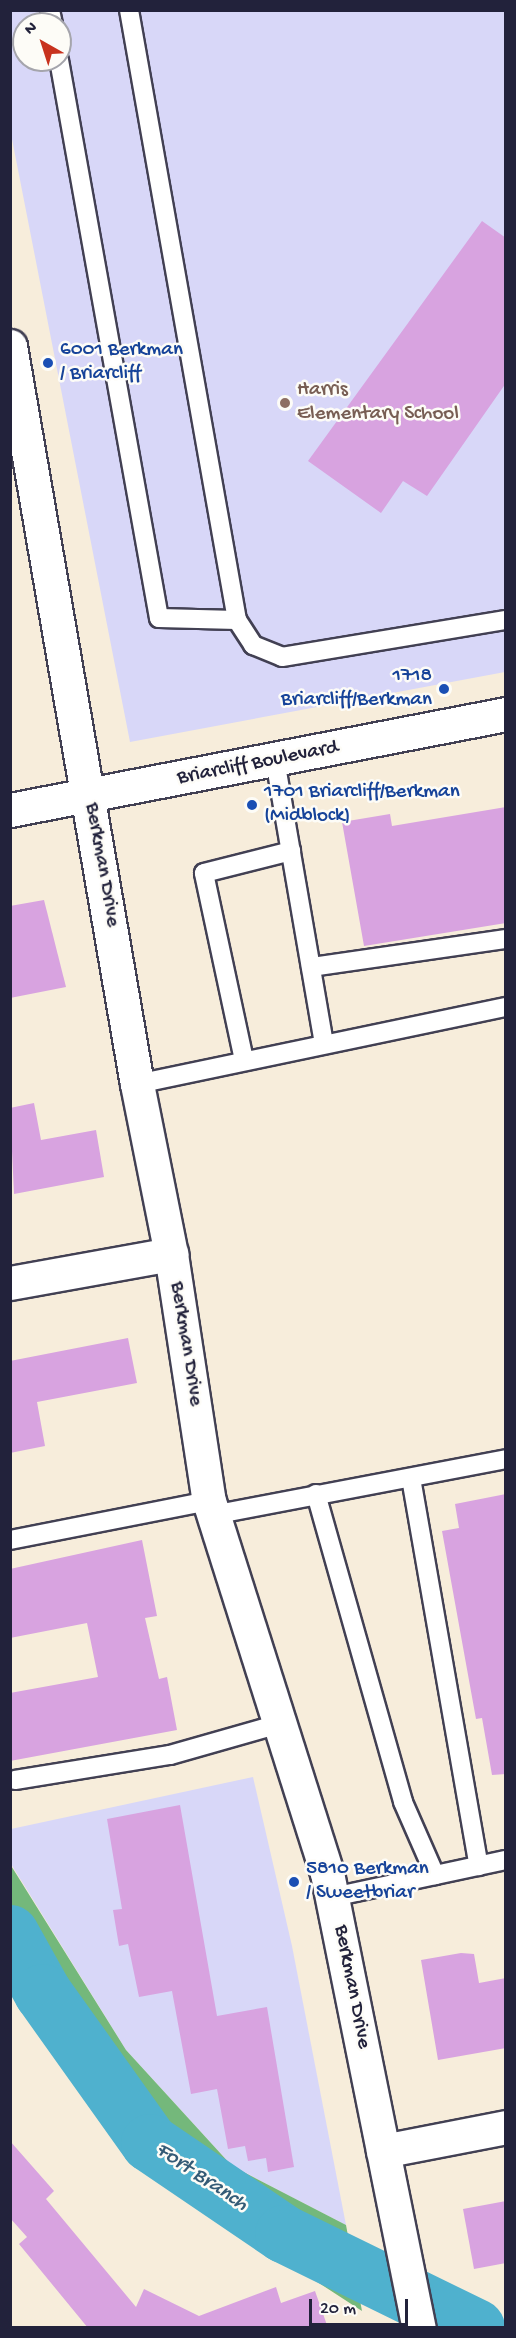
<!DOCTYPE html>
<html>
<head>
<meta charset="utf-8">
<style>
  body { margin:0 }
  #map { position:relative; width:516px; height:2338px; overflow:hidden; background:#f7eddb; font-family:"Gochi Hand",sans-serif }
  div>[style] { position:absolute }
  .built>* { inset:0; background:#d8d7f8 }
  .forest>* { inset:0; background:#74b87b }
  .river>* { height:58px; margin:-29px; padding:0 29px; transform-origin:29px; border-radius:29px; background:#4fb1ce }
  .building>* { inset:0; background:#d8a3e0 }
  .roads { filter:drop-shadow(2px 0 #424053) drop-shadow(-2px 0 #424053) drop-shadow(0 2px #424053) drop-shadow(0 -2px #424053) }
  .service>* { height:18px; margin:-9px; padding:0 9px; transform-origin:9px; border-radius:9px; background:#fff }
  .minor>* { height:33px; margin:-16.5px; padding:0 16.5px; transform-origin:16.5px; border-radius:16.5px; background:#fff }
  .tertiary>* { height:33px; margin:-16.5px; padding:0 16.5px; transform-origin:16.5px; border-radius:16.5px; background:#fff }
  .dots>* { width:16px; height:16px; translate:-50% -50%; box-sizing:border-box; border:3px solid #fdfcf7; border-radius:50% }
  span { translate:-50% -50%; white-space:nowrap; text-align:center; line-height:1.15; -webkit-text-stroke:5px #fdfcf7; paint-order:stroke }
  .transit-label { font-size:21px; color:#164399 }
  .left { translate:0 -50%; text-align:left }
  .right { translate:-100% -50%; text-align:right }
  .education-label { font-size:21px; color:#785e54 }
  .street-label { font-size:21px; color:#22223b }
  .water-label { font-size:22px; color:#345b76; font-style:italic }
  .frame { position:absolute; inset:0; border:12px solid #22223b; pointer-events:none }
  .north { position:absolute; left:12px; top:12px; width:60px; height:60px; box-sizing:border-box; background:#fdfcf7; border:2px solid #a5a5ac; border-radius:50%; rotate:321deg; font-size:16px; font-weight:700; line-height:24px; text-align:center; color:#22223b }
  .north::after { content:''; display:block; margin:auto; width:21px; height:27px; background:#c8321e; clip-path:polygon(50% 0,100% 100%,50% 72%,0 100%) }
  .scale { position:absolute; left:309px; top:2299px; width:99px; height:27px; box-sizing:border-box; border:3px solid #22223b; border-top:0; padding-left:8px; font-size:18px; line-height:21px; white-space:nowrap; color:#22223b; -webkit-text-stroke:4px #fdfcf7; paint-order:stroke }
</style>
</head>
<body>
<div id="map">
  <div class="built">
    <i style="clip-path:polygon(evenodd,10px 11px,505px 11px,505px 672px,130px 742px,11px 134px,10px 11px,24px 24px,60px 24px,60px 60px,24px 60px,24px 24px)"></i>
    <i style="clip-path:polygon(253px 1777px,292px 1946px,346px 2225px,232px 2166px,126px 2050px,11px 1864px,11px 1829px)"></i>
  </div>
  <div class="forest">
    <i style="clip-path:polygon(10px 1864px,126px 2050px,232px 2166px,346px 2225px,362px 2311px,131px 2161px,42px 2026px,11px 1969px)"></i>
  </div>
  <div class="river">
    <i style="left:10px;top:1934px;width:68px;rotate:60.8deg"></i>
    <i style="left:43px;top:1993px;width:184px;rotate:54.5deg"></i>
    <i style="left:150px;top:2143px;width:162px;rotate:34.2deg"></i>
    <i style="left:284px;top:2234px;width:214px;rotate:26.1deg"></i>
  </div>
  <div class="building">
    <i style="clip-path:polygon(482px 221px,506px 238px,506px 383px,427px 496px,403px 481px,381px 513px,308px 461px)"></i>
    <i style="clip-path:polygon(506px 807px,506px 923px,364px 946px,342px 822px,390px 814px,392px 826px)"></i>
    <i style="clip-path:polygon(44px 900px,66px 987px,10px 998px,10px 906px)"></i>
    <i style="clip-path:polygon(34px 1103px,41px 1140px,96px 1130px,104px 1177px,14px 1194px,10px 1108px)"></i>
    <i style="clip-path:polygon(128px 1338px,137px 1383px,37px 1402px,45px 1446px,10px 1453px,10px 1361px)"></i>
    <i style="clip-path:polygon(506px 1494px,506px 1774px,492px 1775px,482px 1718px,476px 1719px,442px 1531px,459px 1528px,455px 1504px)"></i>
    <i style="clip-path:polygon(142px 1540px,157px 1616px,145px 1618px,159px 1679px,167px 1677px,177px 1730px,10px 1761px,10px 1693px,98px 1677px,87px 1623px,10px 1638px,10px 1569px)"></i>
    <i style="clip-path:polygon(180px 1805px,217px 2016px,267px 2007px,294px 2167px,268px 2172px,266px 2158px,248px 2161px,245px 2146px,228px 2149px,217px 2089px,191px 2094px,172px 1991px,139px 1997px,128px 1944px,119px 1946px,113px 1910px,122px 1909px,107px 1819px)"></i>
    <i style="clip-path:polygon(461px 1953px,474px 1954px,479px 1983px,506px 1978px,506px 2048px,438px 2060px,421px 1960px)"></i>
    <i style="clip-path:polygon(10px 2141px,54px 2191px,46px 2199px,136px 2307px,144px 2289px,199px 2316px,276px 2287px,281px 2303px,315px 2291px,328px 2328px,88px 2328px,19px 2244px,27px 2237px,10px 2218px)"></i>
    <i style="clip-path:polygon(506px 2201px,506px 2263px,474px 2269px,463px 2209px)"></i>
  </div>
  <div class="roads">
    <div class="service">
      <i style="left:50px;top:10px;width:14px;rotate:78deg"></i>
      <i style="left:129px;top:10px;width:619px;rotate:79.96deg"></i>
      <i style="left:237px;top:620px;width:30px;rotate:57deg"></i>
      <i style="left:253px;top:645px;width:31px;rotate:22deg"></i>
      <i style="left:282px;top:657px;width:227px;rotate:-9.4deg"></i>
      <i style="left:59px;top:60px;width:567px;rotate:79.84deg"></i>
      <i style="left:159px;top:618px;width:78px;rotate:1.5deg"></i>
      <i style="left:275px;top:760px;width:288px;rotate:80.2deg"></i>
      <i style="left:311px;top:967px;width:197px;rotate:-8.2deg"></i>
      <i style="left:244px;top:1060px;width:191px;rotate:-102.1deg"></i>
      <i style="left:204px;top:873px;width:90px;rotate:-14.2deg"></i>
      <i style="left:137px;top:1084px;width:377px;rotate:-11.8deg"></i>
      <i style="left:411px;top:1478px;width:394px;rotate:80.1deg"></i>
      <i style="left:316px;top:1494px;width:320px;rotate:74.2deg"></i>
      <i style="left:403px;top:1802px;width:80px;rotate:66.3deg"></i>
      <i style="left:213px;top:1515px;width:298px;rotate:-10.8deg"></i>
      <i style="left:10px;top:1540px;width:203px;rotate:-11.1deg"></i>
      <i style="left:15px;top:1780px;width:157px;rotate:-9.2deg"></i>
      <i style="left:170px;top:1755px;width:116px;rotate:-15.9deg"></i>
      <i style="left:333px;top:1897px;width:177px;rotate:-12.1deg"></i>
    </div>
    <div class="minor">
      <i style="left:10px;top:1283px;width:164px;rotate:-10.2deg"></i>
      <i style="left:383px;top:2151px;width:125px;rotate:-11deg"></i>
    </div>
    <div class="tertiary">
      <i style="left:10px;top:346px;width:749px;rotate:80.24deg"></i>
      <i style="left:137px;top:1084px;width:173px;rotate:78.7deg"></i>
      <i style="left:171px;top:1254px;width:250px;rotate:81.3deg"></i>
      <i style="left:209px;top:1501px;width:390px;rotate:72.4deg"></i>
      <i style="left:327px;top:1873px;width:464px;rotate:78.6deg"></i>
      <i style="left:10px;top:810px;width:505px;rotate:-10.95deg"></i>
    </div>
  </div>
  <div class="dots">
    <i style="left:48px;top:363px;background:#1a4fb4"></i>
    <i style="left:285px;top:403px;background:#8d6e63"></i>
    <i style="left:444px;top:689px;background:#1a4fb4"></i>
    <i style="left:252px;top:805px;background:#1a4fb4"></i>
    <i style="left:294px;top:1882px;background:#1a4fb4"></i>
  </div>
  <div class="transit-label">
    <span class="left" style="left:60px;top:363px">6001 Berkman<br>/ Briarcliff</span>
    <span class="right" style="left:432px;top:689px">1718<br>Briarcliff/Berkman</span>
    <span class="left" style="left:264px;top:805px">1701 Briarcliff/Berkman<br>(Midblock)</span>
    <span class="left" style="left:306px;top:1882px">5810 Berkman<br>/ Sweetbriar</span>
  </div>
  <div class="education-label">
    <span class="left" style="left:297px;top:403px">Harris<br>Elementary School</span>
  </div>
  <div class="street-label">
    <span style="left:258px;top:764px;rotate:-11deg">Briarcliff Boulevard</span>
    <span style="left:101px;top:865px;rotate:80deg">Berkman Drive</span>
    <span style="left:185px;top:1344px;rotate:81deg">Berkman Drive</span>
    <span style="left:351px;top:1987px;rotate:79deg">Berkman Drive</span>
  </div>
  <div class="water-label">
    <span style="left:201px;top:2178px;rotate:34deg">Fort Branch</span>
  </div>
  <div class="frame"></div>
  <div class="north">N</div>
  <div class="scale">20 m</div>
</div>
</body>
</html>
